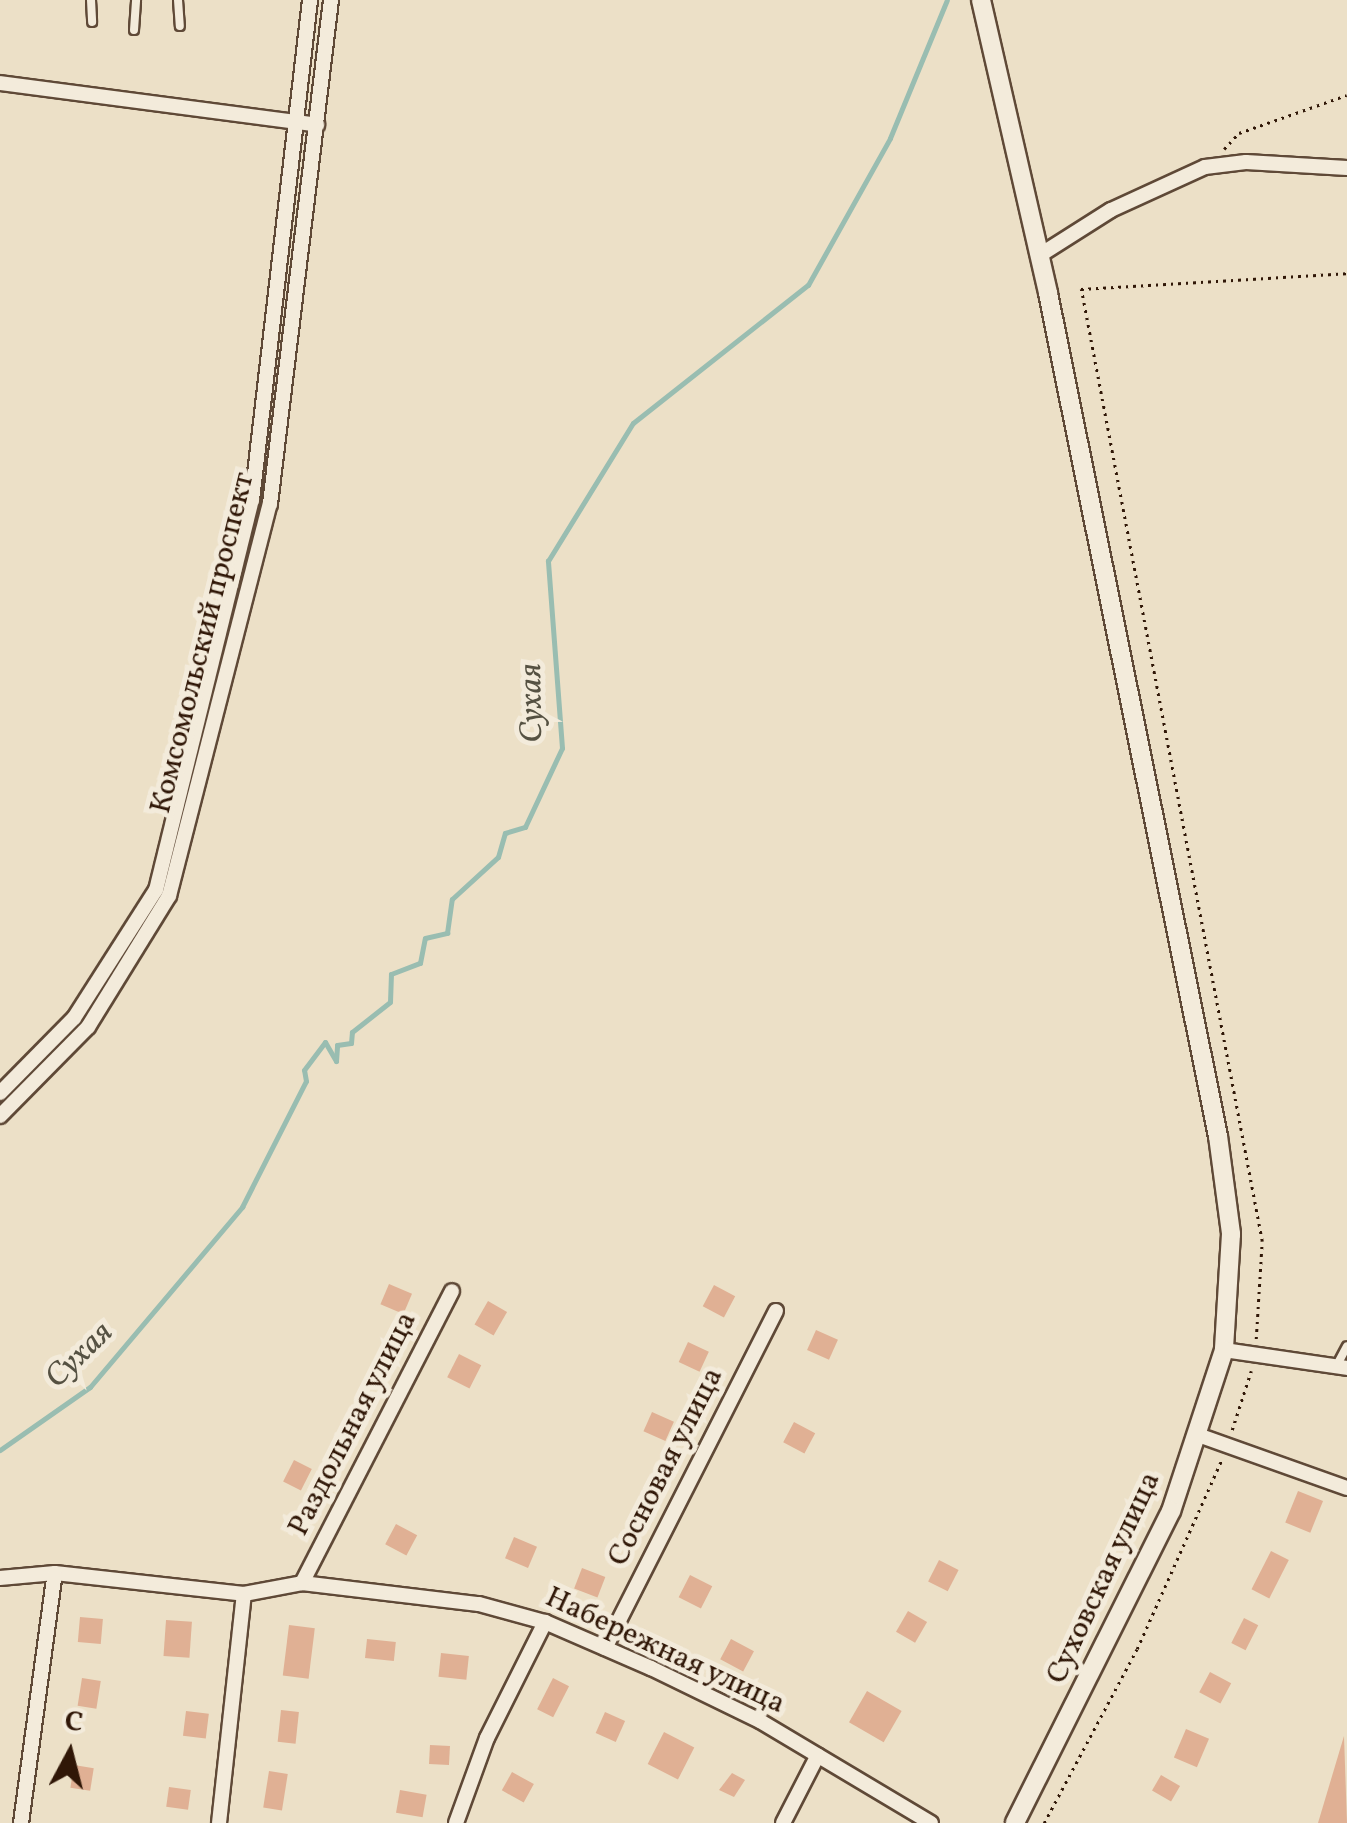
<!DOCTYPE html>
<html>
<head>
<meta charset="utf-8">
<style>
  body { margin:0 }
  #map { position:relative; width:1347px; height:1823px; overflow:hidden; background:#ece0c7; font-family:Vollkorn,serif }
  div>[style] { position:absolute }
  .stream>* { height:5px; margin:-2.5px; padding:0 2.5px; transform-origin:2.5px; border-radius:2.5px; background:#99bdb1 }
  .building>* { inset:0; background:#e0b094; transform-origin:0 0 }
  .path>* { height:2.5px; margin-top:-1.25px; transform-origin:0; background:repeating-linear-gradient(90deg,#301707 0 2.5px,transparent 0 7.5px) }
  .roads { filter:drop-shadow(2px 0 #5f4937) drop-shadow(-2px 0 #5f4937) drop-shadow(0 2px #5f4937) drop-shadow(0 -2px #5f4937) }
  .service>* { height:8px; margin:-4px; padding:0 4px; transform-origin:4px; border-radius:4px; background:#f3ebdb }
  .minor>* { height:14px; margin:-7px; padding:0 7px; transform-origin:7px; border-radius:7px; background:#f3ebdb }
  .tertiary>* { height:18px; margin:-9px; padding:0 9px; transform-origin:9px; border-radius:9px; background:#f3ebdb }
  span { translate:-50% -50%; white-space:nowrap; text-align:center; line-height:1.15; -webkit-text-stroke:10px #f3ebdb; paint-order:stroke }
  .street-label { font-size:30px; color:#301707 }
  .water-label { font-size:32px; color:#555142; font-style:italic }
  .north { position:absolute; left:20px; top:1703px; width:100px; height:100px; -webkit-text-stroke:8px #f3ebdb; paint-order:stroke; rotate:7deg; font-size:28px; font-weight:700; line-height:40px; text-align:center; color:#301707 }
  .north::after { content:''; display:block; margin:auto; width:35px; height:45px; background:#301707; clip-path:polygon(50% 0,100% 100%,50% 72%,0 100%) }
</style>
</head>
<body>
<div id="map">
  <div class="stream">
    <i style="left:0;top:1450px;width:110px;rotate:-35deg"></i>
    <i style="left:90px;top:1387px;width:236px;rotate:-49.8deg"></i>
    <i style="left:242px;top:1207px;width:141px;rotate:-63.1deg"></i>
    <i style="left:306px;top:1081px;width:11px;rotate:-100deg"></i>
    <i style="left:304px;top:1070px;width:35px;rotate:-53deg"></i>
    <i style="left:325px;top:1042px;width:22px;rotate:60deg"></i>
    <i style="left:336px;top:1061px;width:16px;rotate:-86deg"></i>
    <i style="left:337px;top:1045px;width:14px;rotate:-8deg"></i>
    <i style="left:351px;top:1043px;width:11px;rotate:-85deg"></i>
    <i style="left:352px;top:1032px;width:48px;rotate:-38.3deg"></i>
    <i style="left:390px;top:1002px;width:28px;rotate:-88deg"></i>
    <i style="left:391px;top:974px;width:31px;rotate:-21deg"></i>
    <i style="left:420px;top:963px;width:25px;rotate:-79deg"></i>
    <i style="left:425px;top:938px;width:23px;rotate:-13deg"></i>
    <i style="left:447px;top:933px;width:34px;rotate:-82deg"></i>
    <i style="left:452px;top:899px;width:62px;rotate:-42.4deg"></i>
    <i style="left:498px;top:857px;width:25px;rotate:-74deg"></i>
    <i style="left:505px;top:833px;width:21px;rotate:-17deg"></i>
    <i style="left:525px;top:827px;width:87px;rotate:-64.9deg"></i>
    <i style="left:562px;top:748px;width:188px;rotate:-94.3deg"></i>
    <i style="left:548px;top:561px;width:162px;rotate:-58.4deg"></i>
    <i style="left:633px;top:423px;width:223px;rotate:-38.3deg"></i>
    <i style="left:808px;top:285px;width:168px;rotate:-60.8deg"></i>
    <i style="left:890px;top:138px;width:149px;rotate:-67.6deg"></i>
  </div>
  <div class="building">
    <i style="left:389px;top:1284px;width:25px;height:22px;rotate:23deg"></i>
    <i style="left:714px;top:1285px;width:24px;height:24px;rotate:28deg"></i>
    <i style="left:488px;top:1301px;width:22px;height:27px;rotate:30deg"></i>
    <i style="left:816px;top:1330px;width:24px;height:22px;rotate:24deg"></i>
    <i style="left:688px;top:1342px;width:23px;height:22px;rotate:25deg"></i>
    <i style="left:459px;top:1354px;width:25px;height:26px;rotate:27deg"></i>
    <i style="left:652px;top:1412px;width:24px;height:21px;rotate:24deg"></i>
    <i style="left:794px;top:1422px;width:24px;height:23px;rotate:28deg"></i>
    <i style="left:294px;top:1460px;width:20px;height:24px;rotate:27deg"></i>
    <i style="left:1298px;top:1491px;width:27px;height:34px;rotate:22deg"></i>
    <i style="left:396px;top:1524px;width:24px;height:23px;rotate:28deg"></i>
    <i style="left:514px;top:1537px;width:25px;height:23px;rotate:23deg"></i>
    <i style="left:1271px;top:1551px;width:20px;height:43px;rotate:27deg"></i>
    <i style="left:939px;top:1560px;width:22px;height:24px;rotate:27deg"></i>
    <i style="left:582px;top:1568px;width:25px;height:22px;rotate:21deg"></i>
    <i style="left:690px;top:1575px;width:25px;height:25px;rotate:27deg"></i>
    <i style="left:908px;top:1611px;width:22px;height:24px;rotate:30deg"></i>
    <i style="left:80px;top:1617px;width:23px;height:25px;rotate:5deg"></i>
    <i style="left:1244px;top:1618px;width:16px;height:28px;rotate:27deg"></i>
    <i style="left:166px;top:1620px;width:26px;height:36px;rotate:4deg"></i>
    <i style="left:289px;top:1625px;width:26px;height:51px;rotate:7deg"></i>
    <i style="left:367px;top:1639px;width:29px;height:19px;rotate:6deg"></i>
    <i style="left:731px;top:1639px;width:26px;height:23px;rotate:28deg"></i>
    <i style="left:441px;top:1653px;width:28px;height:24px;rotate:6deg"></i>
    <i style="left:1210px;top:1672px;width:24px;height:23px;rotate:28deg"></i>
    <i style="left:82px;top:1678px;width:19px;height:28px;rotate:9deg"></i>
    <i style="left:553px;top:1678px;width:18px;height:35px;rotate:27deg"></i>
    <i style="left:867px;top:1691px;width:40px;height:36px;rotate:30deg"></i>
    <i style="left:281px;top:1710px;width:18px;height:32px;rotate:6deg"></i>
    <i style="left:186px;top:1711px;width:23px;height:25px;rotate:7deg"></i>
    <i style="left:605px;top:1712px;width:22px;height:23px;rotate:24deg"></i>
    <i style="left:1186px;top:1729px;width:25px;height:31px;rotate:23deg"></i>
    <i style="left:664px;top:1732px;width:34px;height:36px;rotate:27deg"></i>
    <i style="clip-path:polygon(1344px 1736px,1347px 1823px,1318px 1823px)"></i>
    <i style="left:430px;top:1745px;width:20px;height:19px;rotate:3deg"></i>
    <i style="left:74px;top:1765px;width:20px;height:23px;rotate:9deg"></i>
    <i style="left:269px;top:1771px;width:19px;height:37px;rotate:9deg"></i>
    <i style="left:512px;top:1772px;width:25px;height:21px;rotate:29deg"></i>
    <i style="clip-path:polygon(732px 1773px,745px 1780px,734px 1797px,719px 1790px)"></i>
    <i style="left:1161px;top:1775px;width:22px;height:18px;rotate:30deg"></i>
    <i style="left:169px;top:1787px;width:22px;height:20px;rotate:8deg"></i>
    <i style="left:400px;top:1790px;width:27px;height:23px;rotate:10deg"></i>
  </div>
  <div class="path">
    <i style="left:1224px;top:149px;width:22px;rotate:-47deg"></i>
    <i style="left:1239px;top:133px;width:114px;rotate:-19.4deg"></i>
    <i style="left:1256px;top:1339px;width:98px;rotate:-86.5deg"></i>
    <i style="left:1262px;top:1241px;width:969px;rotate:-100.76deg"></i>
    <i style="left:1081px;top:289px;width:266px;rotate:-3.4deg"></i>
    <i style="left:1232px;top:1430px;width:62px;rotate:-72.1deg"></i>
    <i style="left:1044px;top:1823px;width:197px;rotate:-61.9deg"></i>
    <i style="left:1137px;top:1649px;width:206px;rotate:-65.9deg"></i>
  </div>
  <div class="roads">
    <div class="service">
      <i style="left:91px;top:0;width:22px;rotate:87deg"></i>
      <i style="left:178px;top:0;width:26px;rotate:86deg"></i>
      <i style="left:134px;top:30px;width:30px;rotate:-86deg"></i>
      <i style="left:1337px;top:1365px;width:21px;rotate:-62deg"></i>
    </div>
    <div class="minor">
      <i style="left:0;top:83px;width:320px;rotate:7.5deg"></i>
      <i style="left:1040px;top:255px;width:84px;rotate:-32.4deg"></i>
      <i style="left:1111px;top:210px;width:103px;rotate:-24.6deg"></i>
      <i style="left:1205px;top:167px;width:41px;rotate:-7deg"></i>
      <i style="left:1246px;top:162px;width:101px;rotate:3.4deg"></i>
      <i style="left:0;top:1093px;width:105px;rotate:-45.4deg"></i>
      <i style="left:74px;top:1018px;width:152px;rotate:-57.4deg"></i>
      <i style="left:156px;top:890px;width:402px;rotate:-76.2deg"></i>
      <i style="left:252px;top:500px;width:503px;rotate:-83.38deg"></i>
      <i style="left:0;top:1116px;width:125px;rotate:-45.3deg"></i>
      <i style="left:88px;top:1027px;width:154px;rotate:-58.3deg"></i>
      <i style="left:169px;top:896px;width:405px;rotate:-75.6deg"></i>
      <i style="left:270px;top:504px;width:508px;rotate:-83.1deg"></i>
      <i style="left:1224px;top:1350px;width:124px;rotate:8.3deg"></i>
      <i style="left:1198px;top:1435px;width:158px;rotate:19.6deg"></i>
      <i style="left:0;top:1578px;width:55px;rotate:-5.2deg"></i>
      <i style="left:55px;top:1573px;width:190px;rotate:6.3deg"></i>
      <i style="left:244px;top:1594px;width:59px;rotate:-10.7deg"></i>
      <i style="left:302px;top:1583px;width:178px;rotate:6.8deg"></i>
      <i style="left:479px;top:1604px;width:68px;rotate:15.3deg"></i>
      <i style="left:545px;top:1622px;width:116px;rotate:23.5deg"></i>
      <i style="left:651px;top:1668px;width:121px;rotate:25.9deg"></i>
      <i style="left:760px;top:1721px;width:199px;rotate:30.8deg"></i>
      <i style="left:302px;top:1583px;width:328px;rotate:-62.8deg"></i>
      <i style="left:605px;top:1648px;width:378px;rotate:-63.1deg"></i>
      <i style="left:21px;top:1823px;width:252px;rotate:-82.3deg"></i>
      <i style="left:219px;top:1823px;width:230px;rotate:-83.8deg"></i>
      <i style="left:456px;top:1823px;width:90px;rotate:-70deg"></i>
      <i style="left:487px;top:1738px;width:130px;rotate:-63.4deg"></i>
      <i style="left:783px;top:1823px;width:76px;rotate:-62.8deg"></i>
    </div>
    <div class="tertiary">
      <i style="left:981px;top:0;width:301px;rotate:77.1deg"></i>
      <i style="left:1048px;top:293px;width:860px;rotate:78.6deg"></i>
      <i style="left:1218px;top:1136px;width:99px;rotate:82.4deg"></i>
      <i style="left:1231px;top:1234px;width:116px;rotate:93.5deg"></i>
      <i style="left:1224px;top:1350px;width:169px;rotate:108.2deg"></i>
      <i style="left:1171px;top:1511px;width:349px;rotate:116.6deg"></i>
    </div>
  </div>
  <div class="street-label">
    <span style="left:203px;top:643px;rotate:-76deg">Комсомольский проспект</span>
    <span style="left:353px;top:1424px;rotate:-63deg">Раздольная улица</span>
    <span style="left:666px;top:1467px;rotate:-63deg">Сосновая улица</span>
    <span style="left:1104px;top:1578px;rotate:-65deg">Суховская улица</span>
    <span style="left:665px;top:1651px;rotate:25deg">Набережная улица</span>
  </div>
  <div class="water-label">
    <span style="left:533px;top:703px;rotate:-91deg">Сухая</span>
    <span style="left:80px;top:1356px;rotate:-44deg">Сухая</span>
  </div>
  <div class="north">С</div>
</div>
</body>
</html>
